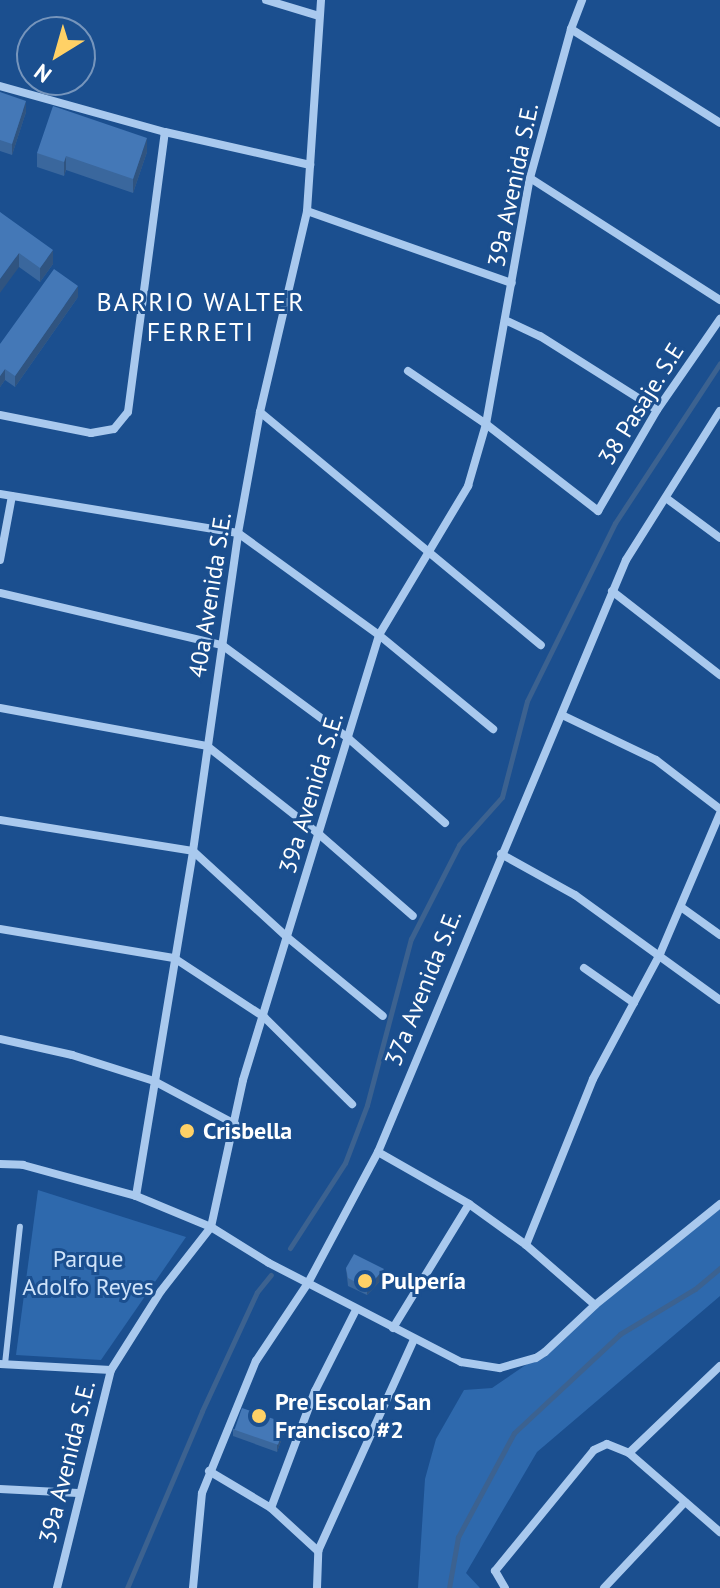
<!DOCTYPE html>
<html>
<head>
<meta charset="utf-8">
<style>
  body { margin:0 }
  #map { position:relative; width:720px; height:1588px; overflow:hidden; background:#1b4f8f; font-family:"PT Sans",sans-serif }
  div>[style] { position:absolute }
  .green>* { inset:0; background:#2e69ad }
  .stream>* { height:5px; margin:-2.5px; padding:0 2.5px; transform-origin:2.5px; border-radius:2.5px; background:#3c6290 }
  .service>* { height:6px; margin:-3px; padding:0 3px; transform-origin:3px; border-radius:3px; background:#a9c9ee }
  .minor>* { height:8px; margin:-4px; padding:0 4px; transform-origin:4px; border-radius:4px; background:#a9c9ee }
  .wall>* { inset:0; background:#3a679d }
  .shaded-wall>* { inset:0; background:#305480 }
  .building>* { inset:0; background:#4478b7; transform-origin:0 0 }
  .dots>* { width:22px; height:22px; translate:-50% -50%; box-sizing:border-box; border:4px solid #1b4f8f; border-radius:50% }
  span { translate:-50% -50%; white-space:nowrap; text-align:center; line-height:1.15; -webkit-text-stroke:6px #1b4f8f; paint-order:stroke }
  .street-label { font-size:24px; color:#fff }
  .poi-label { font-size:24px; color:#fff; font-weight:700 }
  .left { translate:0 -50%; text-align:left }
  .park-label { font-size:24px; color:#cfe3fa }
  .neighbourhood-label { font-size:26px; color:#fff; letter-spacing:2px }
  .north { position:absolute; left:16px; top:16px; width:80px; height:80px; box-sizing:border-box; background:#1b4f8f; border:2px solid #7695bc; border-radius:50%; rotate:217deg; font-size:22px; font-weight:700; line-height:32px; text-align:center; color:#fff }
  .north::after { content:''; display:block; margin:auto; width:28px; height:36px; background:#ffd166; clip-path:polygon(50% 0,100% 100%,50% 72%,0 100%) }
</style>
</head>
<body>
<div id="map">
  <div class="green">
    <i style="clip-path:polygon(38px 1190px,186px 1237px,101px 1360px,16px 1355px)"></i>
    <i style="clip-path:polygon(720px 1204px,720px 1296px,537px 1452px,466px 1573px,480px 1588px,418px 1588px,425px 1479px,436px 1439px,464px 1390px,492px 1388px,536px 1358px)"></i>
  </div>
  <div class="stream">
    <i style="left:290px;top:1248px;width:101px;rotate:-57.1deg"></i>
    <i style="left:345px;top:1163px;width:62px;rotate:-69.2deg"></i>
    <i style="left:367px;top:1105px;width:172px;rotate:-75.2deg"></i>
    <i style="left:411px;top:939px;width:106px;rotate:-62.9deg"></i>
    <i style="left:459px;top:845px;width:64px;rotate:-48.1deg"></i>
    <i style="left:502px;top:797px;width:99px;rotate:-75.4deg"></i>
    <i style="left:527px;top:701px;width:199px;rotate:-63.7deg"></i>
    <i style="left:615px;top:523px;width:191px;rotate:-56.7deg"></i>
    <i style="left:127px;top:1588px;width:192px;rotate:-67deg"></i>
    <i style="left:202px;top:1411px;width:131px;rotate:-65.2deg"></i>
    <i style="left:257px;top:1292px;width:22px;rotate:-51deg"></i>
    <i style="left:449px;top:1588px;width:52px;rotate:-80deg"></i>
    <i style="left:458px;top:1537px;width:118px;rotate:-61.7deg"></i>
    <i style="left:514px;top:1433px;width:145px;rotate:-43deg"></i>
    <i style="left:620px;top:1334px;width:87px;rotate:-31deg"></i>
    <i style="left:695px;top:1289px;width:33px;rotate:-40deg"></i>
  </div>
  <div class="service">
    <i style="left:5px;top:1364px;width:138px;rotate:-83.8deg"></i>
  </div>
  <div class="minor">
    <i style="left:266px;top:0;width:55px;rotate:16.8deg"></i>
    <i style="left:571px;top:29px;width:176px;rotate:32.2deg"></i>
    <i style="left:0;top:86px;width:171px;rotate:15.6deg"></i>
    <i style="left:165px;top:132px;width:149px;rotate:12.8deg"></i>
    <i style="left:530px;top:178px;width:226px;rotate:32.7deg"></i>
    <i style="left:307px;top:211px;width:217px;rotate:19.4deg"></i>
    <i style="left:505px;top:320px;width:38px;rotate:25deg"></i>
    <i style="left:540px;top:336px;width:138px;rotate:32.3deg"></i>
    <i style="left:408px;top:371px;width:94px;rotate:34.2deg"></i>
    <i style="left:486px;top:424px;width:142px;rotate:37.8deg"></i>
    <i style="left:598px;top:511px;width:117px;rotate:-59.7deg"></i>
    <i style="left:657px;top:410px;width:111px;rotate:-55.3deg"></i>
    <i style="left:260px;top:412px;width:365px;rotate:39.7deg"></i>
    <i style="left:0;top:415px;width:93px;rotate:11.2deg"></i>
    <i style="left:91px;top:433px;width:23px;rotate:-10deg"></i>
    <i style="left:114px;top:429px;width:22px;rotate:-51deg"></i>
    <i style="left:128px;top:412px;width:282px;rotate:-82.5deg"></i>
    <i style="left:0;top:494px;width:241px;rotate:9.3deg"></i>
    <i style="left:238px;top:533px;width:174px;rotate:35.9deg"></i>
    <i style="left:379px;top:635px;width:148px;rotate:39.5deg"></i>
    <i style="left:666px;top:498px;width:67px;rotate:36.5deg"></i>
    <i style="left:0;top:560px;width:65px;rotate:-79.4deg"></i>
    <i style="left:612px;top:591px;width:137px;rotate:37.9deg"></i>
    <i style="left:0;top:593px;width:228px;rotate:13.2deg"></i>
    <i style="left:222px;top:645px;width:157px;rotate:36.4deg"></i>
    <i style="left:348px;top:738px;width:129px;rotate:41.2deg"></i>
    <i style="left:0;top:708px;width:210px;rotate:10.4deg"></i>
    <i style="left:207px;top:746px;width:144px;rotate:38.2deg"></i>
    <i style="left:320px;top:835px;width:123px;rotate:41.1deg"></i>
    <i style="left:562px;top:715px;width:104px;rotate:25.6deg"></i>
    <i style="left:656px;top:760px;width:81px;rotate:37.4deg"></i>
    <i style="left:0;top:820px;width:195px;rotate:9.1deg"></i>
    <i style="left:193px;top:851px;width:127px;rotate:42.5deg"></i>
    <i style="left:287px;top:937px;width:124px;rotate:39.5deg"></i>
    <i style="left:501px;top:854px;width:85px;rotate:29deg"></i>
    <i style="left:575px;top:895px;width:179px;rotate:35.9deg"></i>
    <i style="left:681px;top:907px;width:48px;rotate:35.7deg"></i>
    <i style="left:0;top:929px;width:176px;rotate:9.5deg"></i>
    <i style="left:174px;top:958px;width:108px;rotate:33.2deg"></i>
    <i style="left:264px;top:1017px;width:124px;rotate:44.7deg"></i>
    <i style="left:584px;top:968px;width:61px;rotate:35deg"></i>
    <i style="left:0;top:1039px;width:74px;rotate:12.5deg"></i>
    <i style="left:72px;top:1055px;width:86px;rotate:17.6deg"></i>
    <i style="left:154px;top:1081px;width:92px;rotate:28deg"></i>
    <i style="left:378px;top:1152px;width:105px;rotate:29.7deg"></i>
    <i style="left:469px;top:1204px;width:70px;rotate:35.7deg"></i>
    <i style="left:526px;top:1245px;width:91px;rotate:41deg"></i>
    <i style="left:0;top:1164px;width:23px;rotate:2deg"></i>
    <i style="left:23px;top:1165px;width:117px;rotate:15.3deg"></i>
    <i style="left:136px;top:1196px;width:81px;rotate:22.5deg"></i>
    <i style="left:211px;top:1227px;width:68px;rotate:31.8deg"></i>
    <i style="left:269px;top:1263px;width:216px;rotate:27.3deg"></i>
    <i style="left:461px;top:1362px;width:39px;rotate:9deg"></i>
    <i style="left:500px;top:1368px;width:37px;rotate:-16deg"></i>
    <i style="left:536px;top:1358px;width:11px;rotate:-34deg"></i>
    <i style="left:545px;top:1352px;width:69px;rotate:-43.2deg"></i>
    <i style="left:595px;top:1305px;width:161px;rotate:-38.9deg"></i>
    <i style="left:136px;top:1196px;width:350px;rotate:-80.6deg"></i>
    <i style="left:193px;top:851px;width:321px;rotate:-81.9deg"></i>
    <i style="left:238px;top:533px;width:123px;rotate:-79.7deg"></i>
    <i style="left:260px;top:412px;width:206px;rotate:-76.8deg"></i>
    <i style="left:307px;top:211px;width:211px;rotate:-86.2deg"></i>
    <i style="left:526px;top:1245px;width:179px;rotate:-68deg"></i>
    <i style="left:593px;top:1079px;width:142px;rotate:-61.8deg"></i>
    <i style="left:660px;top:954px;width:153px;rotate:-66.9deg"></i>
    <i style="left:393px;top:1328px;width:145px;rotate:-58.5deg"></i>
    <i style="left:0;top:1364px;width:111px;rotate:3.1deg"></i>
    <i style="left:629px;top:1453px;width:126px;rotate:-43.7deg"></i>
    <i style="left:209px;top:1471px;width:72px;rotate:30.8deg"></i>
    <i style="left:271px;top:1508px;width:64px;rotate:42.5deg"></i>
    <i style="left:0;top:1489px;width:78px;rotate:2.9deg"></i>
    <i style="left:271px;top:1508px;width:125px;rotate:-69.4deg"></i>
    <i style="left:315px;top:1391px;width:91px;rotate:-63.2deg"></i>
    <i style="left:57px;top:1588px;width:225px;rotate:-76.1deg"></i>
    <i style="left:111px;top:1370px;width:93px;rotate:-57.7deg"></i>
    <i style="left:161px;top:1291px;width:81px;rotate:-52deg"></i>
    <i style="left:211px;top:1227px;width:150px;rotate:-77.7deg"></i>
    <i style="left:243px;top:1080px;width:465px;rotate:-73deg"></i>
    <i style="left:379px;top:635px;width:174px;rotate:-59.1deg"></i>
    <i style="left:468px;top:486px;width:65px;rotate:-73.8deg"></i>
    <i style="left:486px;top:424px;width:250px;rotate:-79.9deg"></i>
    <i style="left:530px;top:178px;width:155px;rotate:-74.6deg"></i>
    <i style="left:571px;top:29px;width:31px;rotate:-69deg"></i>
    <i style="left:193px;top:1588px;width:95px;rotate:-84.6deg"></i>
    <i style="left:202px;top:1493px;width:143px;rotate:-67.8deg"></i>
    <i style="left:256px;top:1361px;width:94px;rotate:-56.3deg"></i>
    <i style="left:308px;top:1283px;width:149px;rotate:-61.9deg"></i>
    <i style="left:378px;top:1152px;width:642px;rotate:-67.27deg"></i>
    <i style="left:626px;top:560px;width:176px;rotate:-57.8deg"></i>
    <i style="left:317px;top:1588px;width:37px;rotate:-88deg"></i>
    <i style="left:318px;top:1551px;width:233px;rotate:-65.6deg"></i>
    <i style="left:505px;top:1588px;width:20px;rotate:-120deg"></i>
    <i style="left:495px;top:1571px;width:156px;rotate:-50.7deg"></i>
    <i style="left:594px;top:1450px;width:14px;rotate:-25deg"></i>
    <i style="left:607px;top:1444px;width:24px;rotate:22deg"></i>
    <i style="left:629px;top:1453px;width:121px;rotate:41deg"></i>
    <i style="left:604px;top:1588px;width:118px;rotate:-46.7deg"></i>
  </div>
  <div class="wall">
    <i style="clip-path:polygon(0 92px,26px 112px,12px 155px,0 151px)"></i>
    <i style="clip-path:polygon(147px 152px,133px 193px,66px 170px,64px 176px,37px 167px,37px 153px)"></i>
    <i style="clip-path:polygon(0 212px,53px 264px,40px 282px,19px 267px)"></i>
    <i style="clip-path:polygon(78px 297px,15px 387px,5px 380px,0 387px,0 344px)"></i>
    <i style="clip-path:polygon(346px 1268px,384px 1277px,367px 1295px,348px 1286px)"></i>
    <i style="clip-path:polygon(233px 1429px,285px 1430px,277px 1452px,233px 1436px)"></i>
  </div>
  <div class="shaded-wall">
    <i style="clip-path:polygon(26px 101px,26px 112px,12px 155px,12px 144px)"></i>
    <i style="clip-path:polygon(147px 138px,147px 152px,133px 193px,133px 179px)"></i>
    <i style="clip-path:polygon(66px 156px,66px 170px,64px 176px,64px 162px)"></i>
    <i style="clip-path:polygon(53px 250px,53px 264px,40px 282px,40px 268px)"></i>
    <i style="clip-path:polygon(19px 253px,19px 267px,0 293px,0 279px)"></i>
    <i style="clip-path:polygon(78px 286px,78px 297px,15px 387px,15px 376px)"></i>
    <i style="clip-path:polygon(5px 369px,5px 380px,0 387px,0 376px)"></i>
    <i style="clip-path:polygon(384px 1269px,384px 1277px,367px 1295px,367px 1288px)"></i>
    <i style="clip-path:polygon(285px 1423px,285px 1430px,277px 1452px,277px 1444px)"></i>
  </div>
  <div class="building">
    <i style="clip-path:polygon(0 92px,26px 101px,12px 144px,0 140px)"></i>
    <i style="clip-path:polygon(53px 106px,147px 138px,133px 179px,66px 156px,64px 162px,37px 153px)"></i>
    <i style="clip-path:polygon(0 212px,53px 250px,40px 268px,19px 253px,0 279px)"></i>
    <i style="clip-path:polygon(54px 269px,78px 286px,15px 376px,5px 369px,0 376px,0 344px)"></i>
    <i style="clip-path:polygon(354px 1254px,384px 1269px,367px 1288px,348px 1278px,346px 1268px)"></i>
    <i style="left:242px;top:1408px;width:46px;height:23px;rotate:19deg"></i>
  </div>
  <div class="dots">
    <i style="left:187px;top:1131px;background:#ffd166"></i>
    <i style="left:365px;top:1281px;background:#ffd166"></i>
    <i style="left:259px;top:1416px;background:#ffd166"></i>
  </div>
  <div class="street-label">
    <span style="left:513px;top:185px;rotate:-78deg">39a Avenida S.E.</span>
    <span style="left:641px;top:404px;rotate:-58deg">38 Pasaje. S.E</span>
    <span style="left:210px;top:595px;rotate:-81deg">40a Avenida S.E.</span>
    <span style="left:311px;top:793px;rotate:-73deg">39a Avenida S.E.</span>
    <span style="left:423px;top:988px;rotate:-68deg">37a Avenida S.E.</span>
    <span style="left:67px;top:1462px;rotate:-76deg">39a Avenida S.E.</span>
  </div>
  <div class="poi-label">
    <span class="left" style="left:203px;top:1131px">Crisbella</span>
    <span class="left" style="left:381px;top:1281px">Pulpería</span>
    <span class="left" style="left:275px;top:1416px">Pre Escolar San<br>Francisco #2</span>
  </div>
  <div class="park-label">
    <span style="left:88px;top:1273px">Parque<br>Adolfo Reyes</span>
  </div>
  <div class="neighbourhood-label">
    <span style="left:201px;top:317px">BARRIO WALTER<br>FERRETI</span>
  </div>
  <div class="north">N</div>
</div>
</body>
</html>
